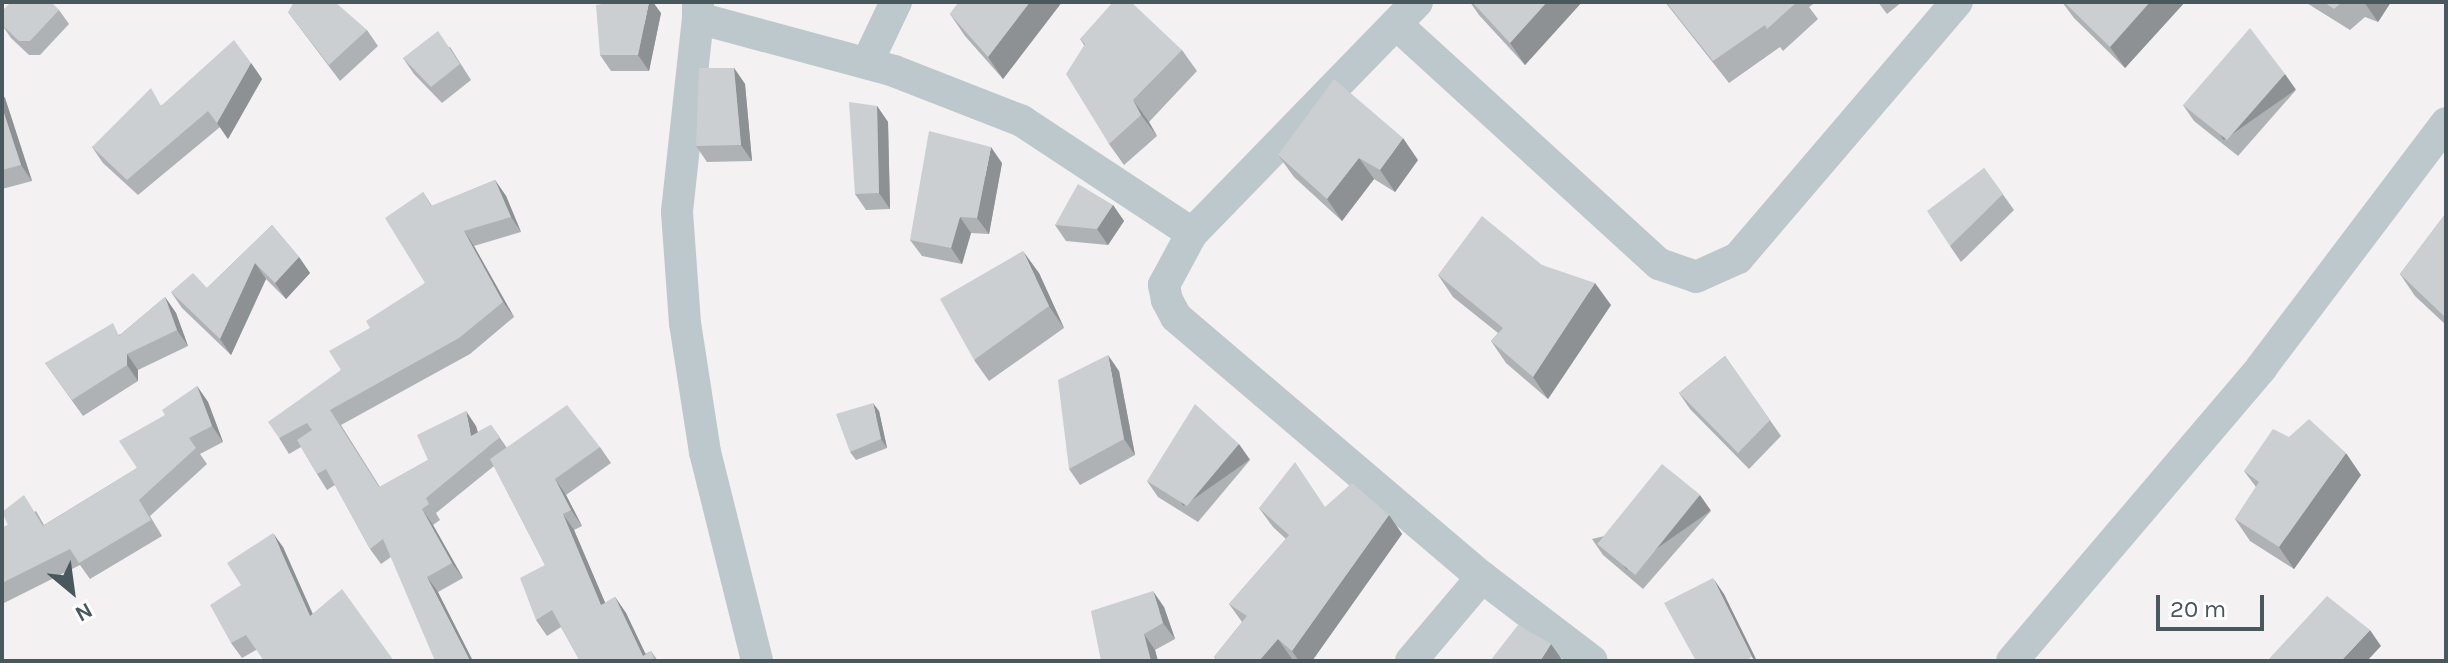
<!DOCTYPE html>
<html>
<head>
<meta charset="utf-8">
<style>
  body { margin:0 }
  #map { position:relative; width:2448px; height:663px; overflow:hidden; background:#f3f1f1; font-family:Karla,sans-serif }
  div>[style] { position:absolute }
  .minor>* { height:32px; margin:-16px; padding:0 16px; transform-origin:16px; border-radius:16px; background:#bdc8cc }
  .wall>* { inset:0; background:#afb2b5 }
  .shaded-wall>* { inset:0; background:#8e9193; transform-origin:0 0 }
  .building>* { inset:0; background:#cbcfd2; transform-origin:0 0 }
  span { translate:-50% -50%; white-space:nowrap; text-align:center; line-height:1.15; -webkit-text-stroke:8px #fff; paint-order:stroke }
  .frame { position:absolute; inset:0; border:4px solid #49585d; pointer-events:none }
  .north { position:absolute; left:32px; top:551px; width:80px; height:80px; -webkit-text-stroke:6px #fff; paint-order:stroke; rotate:151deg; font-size:22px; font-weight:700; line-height:32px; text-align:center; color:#49585d }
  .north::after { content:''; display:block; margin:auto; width:28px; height:36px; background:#49585d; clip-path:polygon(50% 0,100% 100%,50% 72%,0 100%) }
  .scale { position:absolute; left:2156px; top:595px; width:108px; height:36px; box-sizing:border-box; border:4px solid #49585d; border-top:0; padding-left:10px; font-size:24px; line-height:28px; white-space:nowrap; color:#49585d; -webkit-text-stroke:6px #fff; paint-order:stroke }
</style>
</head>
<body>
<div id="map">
  <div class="minor">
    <i style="left:698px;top:2px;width:16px;rotate:90deg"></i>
    <i style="left:698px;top:18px;width:203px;rotate:15.1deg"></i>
    <i style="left:894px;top:71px;width:137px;rotate:21.3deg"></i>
    <i style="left:1022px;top:121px;width:204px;rotate:33.4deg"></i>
    <i style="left:1417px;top:2px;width:322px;rotate:134.2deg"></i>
    <i style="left:1192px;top:233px;width:59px;rotate:118.3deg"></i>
    <i style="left:1164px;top:285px;width:15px;rotate:79deg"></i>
    <i style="left:1167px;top:300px;width:19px;rotate:62deg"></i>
    <i style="left:1176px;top:317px;width:402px;rotate:40.4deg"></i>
    <i style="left:1482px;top:577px;width:138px;rotate:37.4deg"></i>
    <i style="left:698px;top:18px;width:195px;rotate:96.2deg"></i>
    <i style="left:677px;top:212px;width:111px;rotate:85.9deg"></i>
    <i style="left:685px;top:323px;width:131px;rotate:81.2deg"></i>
    <i style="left:705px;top:452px;width:215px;rotate:76deg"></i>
    <i style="left:1396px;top:24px;width:356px;rotate:42.4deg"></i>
    <i style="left:1659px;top:264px;width:39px;rotate:19deg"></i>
    <i style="left:1696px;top:277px;width:46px;rotate:-24.3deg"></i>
    <i style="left:1738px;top:258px;width:337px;rotate:-49.5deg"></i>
    <i style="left:867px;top:63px;width:68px;rotate:-64.6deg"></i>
    <i style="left:1411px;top:661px;width:110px;rotate:-49.8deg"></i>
    <i style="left:2012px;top:661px;width:385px;rotate:-49.6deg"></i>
    <i style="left:2261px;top:368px;width:307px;rotate:-52.9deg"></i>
  </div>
  <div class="wall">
    <i style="clip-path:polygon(11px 2px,56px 2px,52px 4px,59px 10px,69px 24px,40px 55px,29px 55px,11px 38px,2px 25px)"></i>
    <i style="clip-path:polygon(959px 2px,1062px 2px,1003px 79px,965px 36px,950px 14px)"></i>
    <i style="clip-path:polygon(1470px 2px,1582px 2px,1525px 65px,1479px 15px)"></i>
    <i style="clip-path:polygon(1665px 2px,1816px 2px,1809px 7px,1818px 19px,1783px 51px,1780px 47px,1729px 83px)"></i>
    <i style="clip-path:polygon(1878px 2px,1902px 2px,1887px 14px)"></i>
    <i style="clip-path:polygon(2062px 2px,2185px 2px,2125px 68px,2074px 18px)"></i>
    <i style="clip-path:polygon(2305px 2px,2391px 2px,2378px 22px,2365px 17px,2350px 30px)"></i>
    <i style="clip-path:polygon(288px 12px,367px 30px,378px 46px,340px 81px)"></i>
    <i style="clip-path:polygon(661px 13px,649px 71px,611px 71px,600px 55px)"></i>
    <i style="clip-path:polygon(1080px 39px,1182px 50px,1197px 71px,1149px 122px,1157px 136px,1124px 165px,1109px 144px,1084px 45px)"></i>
    <i style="clip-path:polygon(450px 47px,471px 80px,442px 103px,414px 74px,403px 58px)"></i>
    <i style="clip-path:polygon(251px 63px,262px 79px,228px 139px,220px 127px,138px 195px,103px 163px,92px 147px,162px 105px)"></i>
    <i style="clip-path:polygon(734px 68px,745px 84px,752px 161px,707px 162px,696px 146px)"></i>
    <i style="clip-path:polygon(2296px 90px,2238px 156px,2194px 121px,2183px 105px)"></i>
    <i style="clip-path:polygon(2px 94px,5px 98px,32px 181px,2px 189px)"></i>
    <i style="clip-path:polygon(877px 106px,888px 122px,890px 209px,866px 210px,855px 194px)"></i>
    <i style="clip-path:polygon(1278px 155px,1418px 160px,1395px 192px,1374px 179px,1342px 221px,1294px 177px)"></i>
    <i style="clip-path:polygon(1002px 163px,989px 234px,971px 233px,962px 264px,922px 256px,910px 240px)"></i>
    <i style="clip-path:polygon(1984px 168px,2014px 210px,1961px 262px,1950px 246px)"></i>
    <i style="clip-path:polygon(495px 180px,506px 196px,521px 232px,474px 246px,514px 317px,470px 354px,341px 425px,380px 487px,428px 460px,476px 426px,478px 432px,491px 425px,507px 448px,600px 447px,611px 463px,566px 495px,582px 526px,574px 530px,605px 603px,615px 597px,626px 613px,645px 654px,651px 651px,658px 661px,580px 661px,561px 627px,547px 636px,536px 620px,545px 565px,494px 466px,436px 513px,440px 520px,433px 525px,463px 578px,438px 592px,391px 557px,381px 564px,370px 549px,335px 485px,327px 490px,317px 474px,301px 447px,289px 454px,279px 438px,341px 370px,370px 328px,425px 283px,423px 192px,432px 206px)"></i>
    <i style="clip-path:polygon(1113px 205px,1124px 221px,1108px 245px,1066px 241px,1055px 225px)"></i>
    <i style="clip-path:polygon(2446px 213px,2446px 325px,2415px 296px,2400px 274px)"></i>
    <i style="clip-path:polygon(272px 225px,299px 257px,310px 273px,286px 299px,266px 279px,231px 355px,182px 308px,171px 292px,207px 288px)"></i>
    <i style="clip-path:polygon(1542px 265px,1611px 305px,1548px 399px,1506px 363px,1491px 341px,1498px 333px,1453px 297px,1438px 275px)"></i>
    <i style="clip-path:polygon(1039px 273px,1064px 328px,989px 381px,974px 360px)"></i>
    <i style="clip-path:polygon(165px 297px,176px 313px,188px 346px,138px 370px,138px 381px,83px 416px,45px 363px,121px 334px)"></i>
    <i style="clip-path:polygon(1725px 356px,1781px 436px,1749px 469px,1690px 409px,1679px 393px)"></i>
    <i style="clip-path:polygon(1119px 371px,1135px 455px,1080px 485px,1069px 469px)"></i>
    <i style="clip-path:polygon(197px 386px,208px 402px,223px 442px,200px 454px,207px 464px,150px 516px,162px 536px,90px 579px,80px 565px,2px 604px,2px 528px,36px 511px,44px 525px,137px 468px,165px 415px)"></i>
    <i style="clip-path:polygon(879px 411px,887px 448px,856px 460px,850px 452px)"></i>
    <i style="clip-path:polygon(1250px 460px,1198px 522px,1158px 497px,1147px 481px)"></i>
    <i style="clip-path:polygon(2244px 471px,2361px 475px,2294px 569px,2250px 541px,2235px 519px,2256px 487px)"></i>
    <i style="clip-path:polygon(1325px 507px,1389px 515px,1402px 534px,1312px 661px,1295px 661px,1292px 659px,1290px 661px,1217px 661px,1214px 657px,1242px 622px,1229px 604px,1286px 539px,1273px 527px,1259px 508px)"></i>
    <i style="clip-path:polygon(1711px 511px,1643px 589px,1603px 555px,1592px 539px)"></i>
    <i style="clip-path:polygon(283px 547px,313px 614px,394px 661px,256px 650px,242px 658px,231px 643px,241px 585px)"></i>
    <i style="clip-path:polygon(1164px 607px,1175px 639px,1155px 650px,1158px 661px,1101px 661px)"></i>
  </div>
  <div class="shaded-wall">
    <i style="clip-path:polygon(649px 2px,653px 2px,661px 13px,649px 71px,638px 55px)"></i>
    <i style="clip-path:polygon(1030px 2px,1062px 2px,1003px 79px,988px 57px)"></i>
    <i style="clip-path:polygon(1547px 2px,1582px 2px,1525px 65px,1510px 43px)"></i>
    <i style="clip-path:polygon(2150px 2px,2185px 2px,2125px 68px,2110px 47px)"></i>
    <i style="clip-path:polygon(2364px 2px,2391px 2px,2378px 22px)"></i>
    <i style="clip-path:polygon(251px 63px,262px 79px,228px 139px,217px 123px)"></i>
    <i style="clip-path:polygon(734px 68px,745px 84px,752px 161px,741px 145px)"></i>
    <i style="left:2285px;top:74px;width:19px;height:88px;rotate:55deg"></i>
    <i style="clip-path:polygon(2px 94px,5px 98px,32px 181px,21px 165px,2px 107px)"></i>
    <i style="clip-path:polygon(1133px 100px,1149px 122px,1157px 136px,1141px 115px)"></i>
    <i style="clip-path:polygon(877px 106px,888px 122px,890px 209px,879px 193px)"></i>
    <i style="clip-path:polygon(1403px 138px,1418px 160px,1395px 192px,1380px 170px)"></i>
    <i style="clip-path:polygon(991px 147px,1002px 163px,989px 234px,977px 218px)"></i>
    <i style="clip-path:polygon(1359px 158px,1374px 179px,1342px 221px,1327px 199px)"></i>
    <i style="clip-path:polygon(495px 180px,506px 196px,521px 232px,511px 217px)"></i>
    <i style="clip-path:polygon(1113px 205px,1124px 221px,1108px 245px,1097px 229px)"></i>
    <i style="clip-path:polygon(960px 217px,971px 233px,962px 264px,951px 248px)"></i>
    <i style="clip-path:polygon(464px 231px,474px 246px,514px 317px,503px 302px)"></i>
    <i style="clip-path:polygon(1023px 251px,1039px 273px,1064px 328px,1049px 306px)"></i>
    <i style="clip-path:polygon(299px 257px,310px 273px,286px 299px,275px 283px)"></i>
    <i style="clip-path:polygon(255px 263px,266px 279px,231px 355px,220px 339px)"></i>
    <i style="clip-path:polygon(1595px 283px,1611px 305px,1548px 399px,1533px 377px)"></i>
    <i style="clip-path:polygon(165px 297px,176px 313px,188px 346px,177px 330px)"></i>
    <i style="clip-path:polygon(127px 354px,138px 370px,138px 381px,127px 365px)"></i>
    <i style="clip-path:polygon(1108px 355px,1119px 371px,1135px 455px,1124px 439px)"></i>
    <i style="clip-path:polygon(197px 386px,208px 402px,223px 442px,212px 426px)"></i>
    <i style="clip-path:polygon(873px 403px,879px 411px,887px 448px,881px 439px)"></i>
    <i style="clip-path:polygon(466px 411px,476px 426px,482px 451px,471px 436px)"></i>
    <i style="left:1239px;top:444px;width:19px;height:81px;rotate:55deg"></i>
    <i style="clip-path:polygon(2346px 453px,2361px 475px,2294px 569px,2279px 547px)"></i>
    <i style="clip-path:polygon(555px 479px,566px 495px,582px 526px,571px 510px)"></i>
    <i style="left:1700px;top:495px;width:19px;height:103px;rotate:55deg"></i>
    <i style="clip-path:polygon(422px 509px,433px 525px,463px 578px,452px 563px)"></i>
    <i style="clip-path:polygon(563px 514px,574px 530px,613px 621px,601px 605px)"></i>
    <i style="clip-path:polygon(1389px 515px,1402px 534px,1312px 661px,1299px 661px,1292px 651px)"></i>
    <i style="clip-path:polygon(273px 533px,283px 547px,320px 631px,310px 616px)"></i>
    <i style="clip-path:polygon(427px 577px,438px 592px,473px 661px,470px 661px)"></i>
    <i style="clip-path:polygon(1713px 578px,1724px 594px,1757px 661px,1755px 661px,1752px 657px)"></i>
    <i style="clip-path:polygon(1153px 591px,1164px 607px,1175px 639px,1163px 623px)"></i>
    <i style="clip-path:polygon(615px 597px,626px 613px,649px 661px,643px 656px)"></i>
    <i style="clip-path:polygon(2370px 630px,2381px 646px,2367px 661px,2341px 661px)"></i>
    <i style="clip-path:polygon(1144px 634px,1155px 650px,1158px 661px,1151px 661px)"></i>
    <i style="clip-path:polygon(1278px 639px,1292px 659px,1290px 661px,1259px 661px)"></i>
    <i style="clip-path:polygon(1551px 644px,1563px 661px,1540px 661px)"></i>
  </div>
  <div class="building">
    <i style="clip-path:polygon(11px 2px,51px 2px,59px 10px,30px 41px,19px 41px,2px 25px,2px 11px)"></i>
    <i style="clip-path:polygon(294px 2px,335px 2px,367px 30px,329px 65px,288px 12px)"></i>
    <i style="clip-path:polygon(616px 2px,649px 2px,638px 55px,600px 55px,596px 5px)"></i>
    <i style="clip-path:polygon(959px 2px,1030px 2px,988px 57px,950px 14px)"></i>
    <i style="clip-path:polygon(1113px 2px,1131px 2px,1182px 50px,1133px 100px,1141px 115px,1109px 144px,1066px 74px,1085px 44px,1080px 39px)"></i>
    <i style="clip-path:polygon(1472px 2px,1547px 2px,1510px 43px)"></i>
    <i style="clip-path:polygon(1666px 2px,1797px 2px,1767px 29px,1765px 25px,1713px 61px)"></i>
    <i style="clip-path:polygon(2064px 2px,2150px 2px,2110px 47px)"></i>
    <i style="clip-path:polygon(2324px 2px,2342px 2px,2334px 9px)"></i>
    <i style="clip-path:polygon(2250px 28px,2285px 74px,2227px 140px,2183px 105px)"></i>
    <i style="clip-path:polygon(438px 31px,460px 64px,431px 87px,403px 58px)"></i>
    <i style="clip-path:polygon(234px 40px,251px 63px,217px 123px,208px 111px,127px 180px,92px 147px,151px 88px,161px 106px)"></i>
    <i style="clip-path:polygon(699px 68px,734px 68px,741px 145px,696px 146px)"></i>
    <i style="clip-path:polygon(1334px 79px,1403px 138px,1380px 170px,1359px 158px,1327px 199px,1278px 155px)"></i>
    <i style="clip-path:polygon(849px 102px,877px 106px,879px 193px,855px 194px)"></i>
    <i style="clip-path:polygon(2px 107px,21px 165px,2px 170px)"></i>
    <i style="clip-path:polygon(929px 131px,991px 147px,977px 218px,960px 217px,951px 248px,910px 240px)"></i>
    <i style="clip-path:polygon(1984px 168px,2003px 194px,1950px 246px,1927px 211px)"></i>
    <i style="clip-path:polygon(495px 180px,511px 217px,464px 231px,503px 302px,459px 338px,330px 410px,379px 487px,428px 460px,417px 435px,466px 411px,471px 436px,491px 425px,500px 437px,426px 498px,429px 504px,422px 509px,452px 563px,427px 577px,470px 661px,435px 661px,383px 539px,370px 549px,326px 469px,317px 474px,297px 440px,312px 430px,307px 423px,279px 438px,268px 422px,341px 370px,329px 351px,370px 328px,366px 321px,425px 283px,385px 218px,423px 192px,431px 206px)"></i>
    <i style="clip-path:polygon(1078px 184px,1113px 205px,1097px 229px,1055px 225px)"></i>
    <i style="clip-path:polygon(2446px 213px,2446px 316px,2445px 317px,2400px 274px)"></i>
    <i style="clip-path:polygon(1482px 216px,1542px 265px,1595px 283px,1533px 377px,1491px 341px,1503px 328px,1438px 275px)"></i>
    <i style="clip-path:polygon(272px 225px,299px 257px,275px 283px,255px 263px,220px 339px,171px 292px,193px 273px,207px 288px)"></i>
    <i style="clip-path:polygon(1023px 251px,1049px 306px,974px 360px,940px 299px)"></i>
    <i style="clip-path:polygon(165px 297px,177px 330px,127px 354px,127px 365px,72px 400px,45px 363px,113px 323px,119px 336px)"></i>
    <i style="clip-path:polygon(1108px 355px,1124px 439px,1069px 469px,1058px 380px)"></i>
    <i style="clip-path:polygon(1725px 356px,1770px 420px,1738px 453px,1679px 393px)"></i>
    <i style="clip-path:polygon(197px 386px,212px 426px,189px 438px,196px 448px,139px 500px,151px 520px,79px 563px,70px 549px,2px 583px,2px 528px,8px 525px,2px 512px,24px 495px,43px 526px,137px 468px,119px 441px,165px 415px,162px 410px)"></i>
    <i style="clip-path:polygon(873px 403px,881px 439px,850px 452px,836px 414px)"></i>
    <i style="clip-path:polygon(1195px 404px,1239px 444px,1187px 506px,1147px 481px)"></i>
    <i style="clip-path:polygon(567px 405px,600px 447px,555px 479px,571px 510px,563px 514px,601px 605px,615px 597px,643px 656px,651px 651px,655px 661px,580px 661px,552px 610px,536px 620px,520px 578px,545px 565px,490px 459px)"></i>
    <i style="clip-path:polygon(2309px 419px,2346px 453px,2279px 547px,2235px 519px,2259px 482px,2244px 471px,2273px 429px,2289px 437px)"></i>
    <i style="clip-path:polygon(1295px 462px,1325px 507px,1352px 483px,1389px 515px,1292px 651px,1278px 639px,1259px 661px,1219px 661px,1214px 657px,1247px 616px,1229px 604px,1289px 535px,1259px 508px)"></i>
    <i style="left:1662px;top:464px;width:49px;height:103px;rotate:39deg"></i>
    <i style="clip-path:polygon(273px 533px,310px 616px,342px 589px,394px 661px,264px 661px,246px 635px,231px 643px,210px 605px,241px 585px,227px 563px)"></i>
    <i style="clip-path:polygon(1713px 578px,1752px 657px,1744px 661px,1696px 661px,1664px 603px)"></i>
    <i style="clip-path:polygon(1153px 591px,1163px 623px,1144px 634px,1151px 661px,1101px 661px,1091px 611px)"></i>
    <i style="clip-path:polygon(2327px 596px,2370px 630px,2341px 661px,2267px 661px)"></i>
    <i style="clip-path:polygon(1518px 625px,1551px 644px,1540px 661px,1490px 661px)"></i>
  </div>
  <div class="frame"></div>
  <div class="north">N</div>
  <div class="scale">20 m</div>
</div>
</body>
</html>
